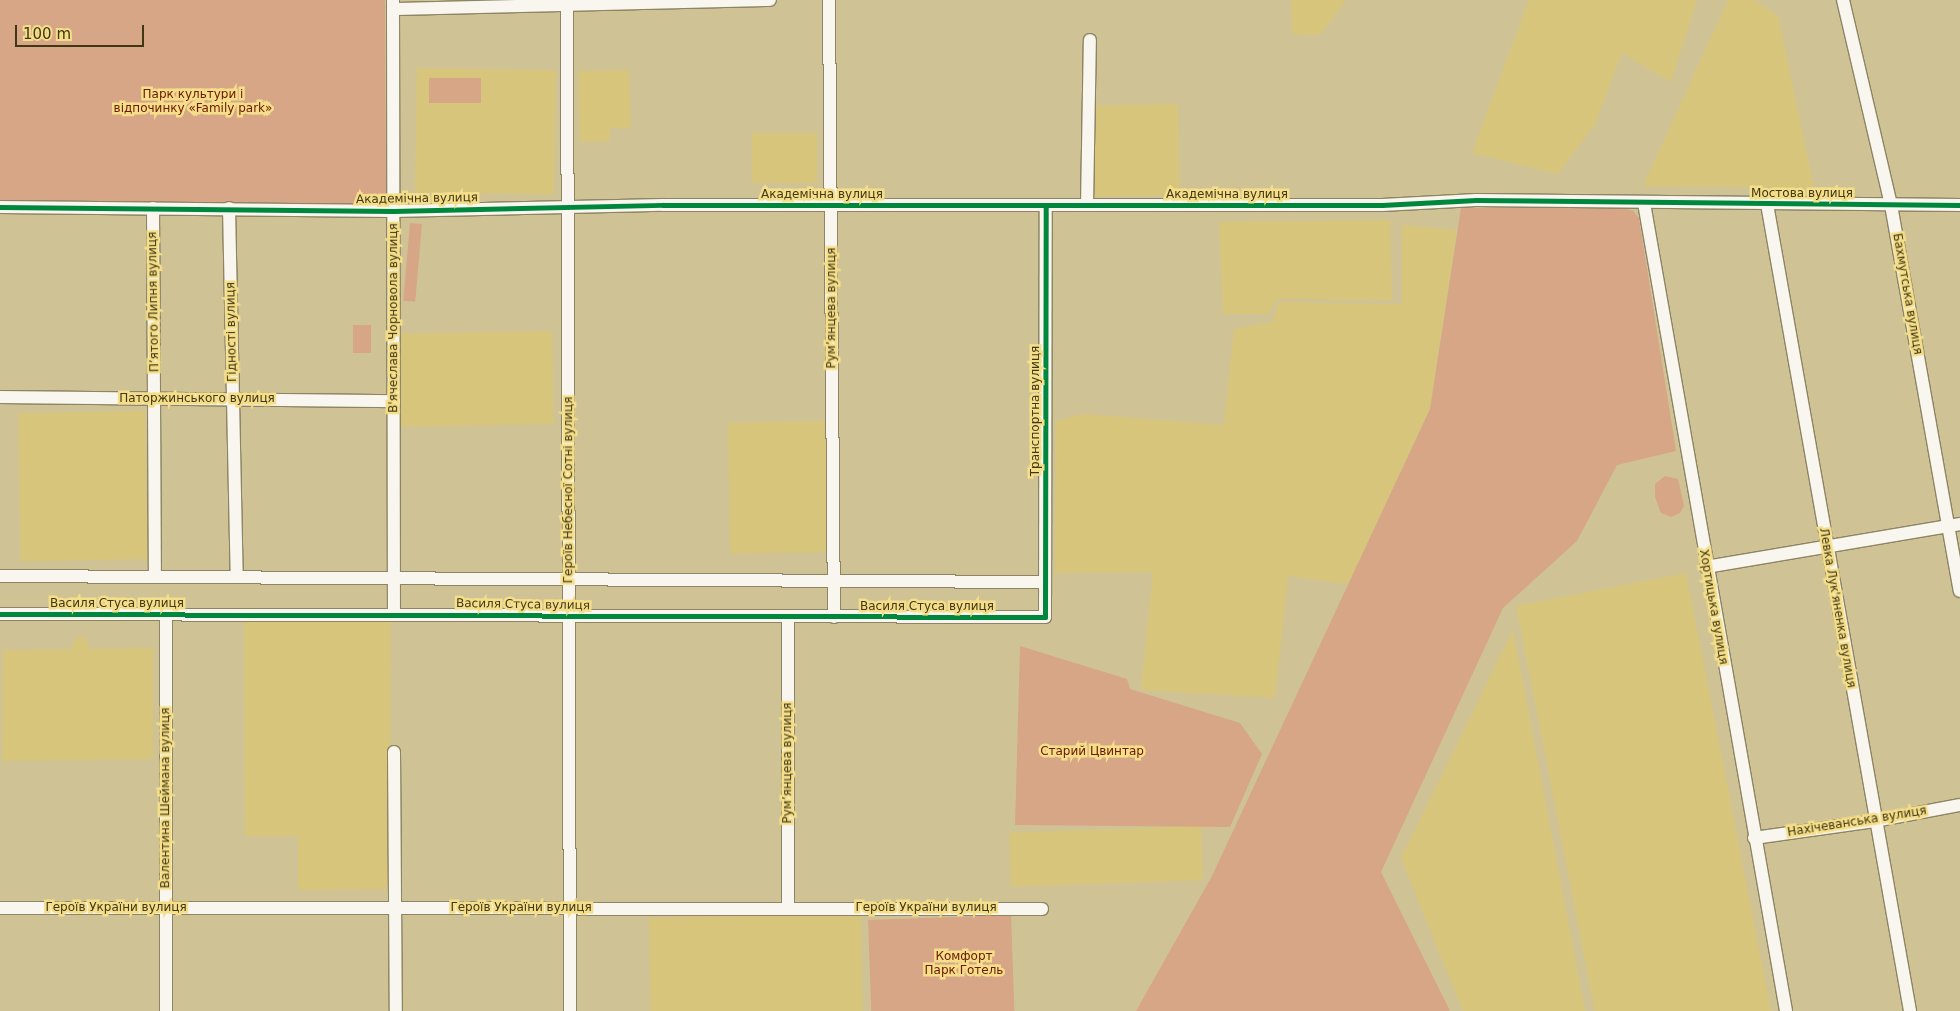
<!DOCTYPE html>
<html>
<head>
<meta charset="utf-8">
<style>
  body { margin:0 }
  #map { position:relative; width:1960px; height:1011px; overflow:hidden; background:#cfc395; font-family:"DejaVu Sans",sans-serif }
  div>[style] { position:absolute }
  .built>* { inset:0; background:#d8c57c; transform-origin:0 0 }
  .green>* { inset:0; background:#d6a686; transform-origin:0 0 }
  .roads { filter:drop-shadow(1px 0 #8c8463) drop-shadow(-1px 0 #8c8463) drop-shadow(0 1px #8c8463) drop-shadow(0 -1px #8c8463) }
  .minor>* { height:12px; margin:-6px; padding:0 6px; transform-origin:6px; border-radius:6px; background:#f8f6ef }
  .cycleway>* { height:5px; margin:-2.5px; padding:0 2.5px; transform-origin:2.5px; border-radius:2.5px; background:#00873e }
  span { translate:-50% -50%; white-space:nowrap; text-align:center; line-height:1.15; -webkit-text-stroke:5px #f5de89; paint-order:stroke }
  .park-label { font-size:12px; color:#6b1600 }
  .street-label { font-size:12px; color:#403714 }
  .scale { position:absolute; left:15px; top:25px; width:129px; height:22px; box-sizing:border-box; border:2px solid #403714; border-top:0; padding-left:6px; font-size:15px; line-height:18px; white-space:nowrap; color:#403714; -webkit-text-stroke:4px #f5de89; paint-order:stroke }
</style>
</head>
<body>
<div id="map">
  <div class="built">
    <i style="clip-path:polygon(1291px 0,1346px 0,1320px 35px,1292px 34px)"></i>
    <i style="clip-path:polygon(1529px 0,1697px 0,1671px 82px,1622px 53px,1595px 124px,1558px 174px,1472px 153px)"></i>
    <i style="clip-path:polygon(1728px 0,1754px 0,1778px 16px,1814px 188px,1643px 186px)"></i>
    <i style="left:417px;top:68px;width:139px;height:124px;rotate:1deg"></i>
    <i style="clip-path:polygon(629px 70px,631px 128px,610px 128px,610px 141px,580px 142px,578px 71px)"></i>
    <i style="left:1178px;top:104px;width:91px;height:84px;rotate:89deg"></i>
    <i style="left:752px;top:133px;width:65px;height:50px"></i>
    <i style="clip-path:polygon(1390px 220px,1392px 300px,1277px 299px,1268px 314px,1223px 314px,1219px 222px)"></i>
    <i style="clip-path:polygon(1402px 225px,1457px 230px,1430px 409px,1348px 584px,1288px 576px,1275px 698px,1141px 690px,1153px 572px,1055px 573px,1056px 421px,1083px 414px,1224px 425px,1234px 329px,1272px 322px,1278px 302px,1402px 304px)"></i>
    <i style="left:552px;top:331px;width:93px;height:154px;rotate:89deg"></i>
    <i style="left:145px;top:411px;width:148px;height:127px;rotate:89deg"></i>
    <i style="left:826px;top:421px;width:131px;height:98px;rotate:89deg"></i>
    <i style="left:1686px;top:573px;width:446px;height:173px;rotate:79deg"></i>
    <i style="clip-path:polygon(244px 621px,391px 621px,390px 889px,298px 890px,298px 836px,245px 836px)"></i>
    <i style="clip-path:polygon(1513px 630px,1585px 1011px,1463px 1011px,1401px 858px)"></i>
    <i style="clip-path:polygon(78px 637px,86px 637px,89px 649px,153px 648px,153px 759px,2px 761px,3px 650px,72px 649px,74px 640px)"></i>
    <i style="left:1201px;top:826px;width:54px;height:192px;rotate:88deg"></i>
    <i style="left:861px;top:914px;width:97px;height:212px;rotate:89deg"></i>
  </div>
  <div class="green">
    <i style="clip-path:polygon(0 0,385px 0,386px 196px,379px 196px,377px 203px,0 203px)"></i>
    <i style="left:429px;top:78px;width:52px;height:25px"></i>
    <i style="clip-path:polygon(1461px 208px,1623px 208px,1633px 211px,1639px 218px,1676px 451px,1617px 465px,1577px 541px,1503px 608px,1381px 872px,1450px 1011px,1136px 1011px,1212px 876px,1430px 409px)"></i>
    <i style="left:410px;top:223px;width:12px;height:78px;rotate:5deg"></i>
    <i style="left:353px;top:325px;width:18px;height:28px"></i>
    <i style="clip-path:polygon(1665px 476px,1678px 479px,1684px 506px,1680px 513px,1671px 517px,1661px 513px,1655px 497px,1655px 484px)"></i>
    <i style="clip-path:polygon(1020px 646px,1127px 679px,1130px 689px,1240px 723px,1262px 754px,1230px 827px,1015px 825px)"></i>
    <i style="left:1011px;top:915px;width:96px;height:143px;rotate:88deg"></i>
  </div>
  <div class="roads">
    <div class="minor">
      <i style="left:393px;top:0;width:613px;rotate:89.91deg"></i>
      <i style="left:567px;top:0;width:1011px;rotate:89.83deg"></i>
      <i style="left:829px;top:0;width:617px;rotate:89.54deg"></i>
      <i style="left:1843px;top:0;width:211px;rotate:76.8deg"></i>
      <i style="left:1891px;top:205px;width:392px;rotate:79.9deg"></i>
      <i style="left:393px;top:9px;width:377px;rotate:-1.4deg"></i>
      <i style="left:1644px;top:203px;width:820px;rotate:80.03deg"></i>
      <i style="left:1767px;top:204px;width:820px;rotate:79.95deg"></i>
      <i style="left:1087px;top:205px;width:165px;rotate:-89deg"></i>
      <i style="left:0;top:207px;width:393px;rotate:0.6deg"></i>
      <i style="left:393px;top:211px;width:270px;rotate:-1.3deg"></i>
      <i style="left:663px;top:205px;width:719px"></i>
      <i style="left:1382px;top:205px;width:94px;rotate:-3deg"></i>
      <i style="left:1476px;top:200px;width:484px;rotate:0.6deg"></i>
      <i style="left:153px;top:208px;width:368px;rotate:89.7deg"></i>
      <i style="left:229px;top:208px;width:368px;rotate:88.8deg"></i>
      <i style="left:0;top:397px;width:394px;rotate:0.6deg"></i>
      <i style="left:1706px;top:567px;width:258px;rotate:-9.6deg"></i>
      <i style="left:0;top:576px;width:1045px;rotate:0.33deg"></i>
      <i style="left:0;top:614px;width:1045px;rotate:0.16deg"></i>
      <i style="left:1045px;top:617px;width:412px;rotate:-89.9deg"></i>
      <i style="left:166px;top:614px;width:397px;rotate:90deg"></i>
      <i style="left:394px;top:752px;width:259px;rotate:89.6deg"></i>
      <i style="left:1754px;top:838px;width:122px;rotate:-8deg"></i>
      <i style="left:1875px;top:821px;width:86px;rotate:-10.7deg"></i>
      <i style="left:0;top:908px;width:1042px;rotate:0.05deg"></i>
      <i style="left:788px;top:908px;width:291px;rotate:-90deg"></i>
    </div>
  </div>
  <div class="cycleway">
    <i style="left:0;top:207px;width:393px;rotate:0.6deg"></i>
    <i style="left:393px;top:211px;width:270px;rotate:-1.3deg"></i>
    <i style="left:663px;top:205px;width:719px"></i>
    <i style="left:1382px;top:205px;width:94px;rotate:-3deg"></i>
    <i style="left:1476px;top:200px;width:484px;rotate:0.6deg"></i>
    <i style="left:0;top:614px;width:1045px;rotate:0.16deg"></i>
    <i style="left:1045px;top:617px;width:412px;rotate:-89.9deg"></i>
  </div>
  <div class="park-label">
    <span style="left:193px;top:102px">Парк культури і<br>відпочинку «Family park»</span>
    <span style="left:1092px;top:752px">Старий Цвинтар</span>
    <span style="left:964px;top:964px">Комфорт<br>Парк Готель</span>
  </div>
  <div class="street-label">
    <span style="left:1802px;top:194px">Мостова вулиця</span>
    <span style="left:822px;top:195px">Академічна вулиця</span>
    <span style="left:1227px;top:195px">Академічна вулиця</span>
    <span style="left:417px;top:199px;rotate:-1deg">Академічна вулиця</span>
    <span style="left:1907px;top:294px;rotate:80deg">Бахмутська вулиця</span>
    <span style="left:154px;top:302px;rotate:-91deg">П’ятого Липня вулиця</span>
    <span style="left:832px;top:308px;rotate:-90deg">Рум’янцева вулиця</span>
    <span style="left:394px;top:318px;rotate:-90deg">В'ячеслава Чорновола вулиця</span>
    <span style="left:232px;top:332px;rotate:-91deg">Гідності вулиця</span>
    <span style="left:197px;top:399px">Паторжинського вулиця</span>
    <span style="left:1036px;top:411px;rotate:-90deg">Транспортна вулиця</span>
    <span style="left:569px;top:490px;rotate:-90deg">Героїв Небесної Сотні вулиця</span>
    <span style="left:117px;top:604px">Василя Стуса вулиця</span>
    <span style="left:523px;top:605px;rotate:1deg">Василя Стуса вулиця</span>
    <span style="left:927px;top:607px">Василя Стуса вулиця</span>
    <span style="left:1713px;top:607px;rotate:80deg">Хортицька вулиця</span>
    <span style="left:1837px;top:608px;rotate:80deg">Левка Лук'яненка вулиця</span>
    <span style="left:788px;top:763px;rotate:-90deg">Рум’янцева вулиця</span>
    <span style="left:166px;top:798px;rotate:-90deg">Валентина Шеймана вулиця</span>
    <span style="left:1857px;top:822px;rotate:-9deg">Нахічеванська вулиця</span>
    <span style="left:116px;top:908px">Героїв України вулиця</span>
    <span style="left:521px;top:908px">Героїв України вулиця</span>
    <span style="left:926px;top:908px">Героїв України вулиця</span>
  </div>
  <div class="scale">100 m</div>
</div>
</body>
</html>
